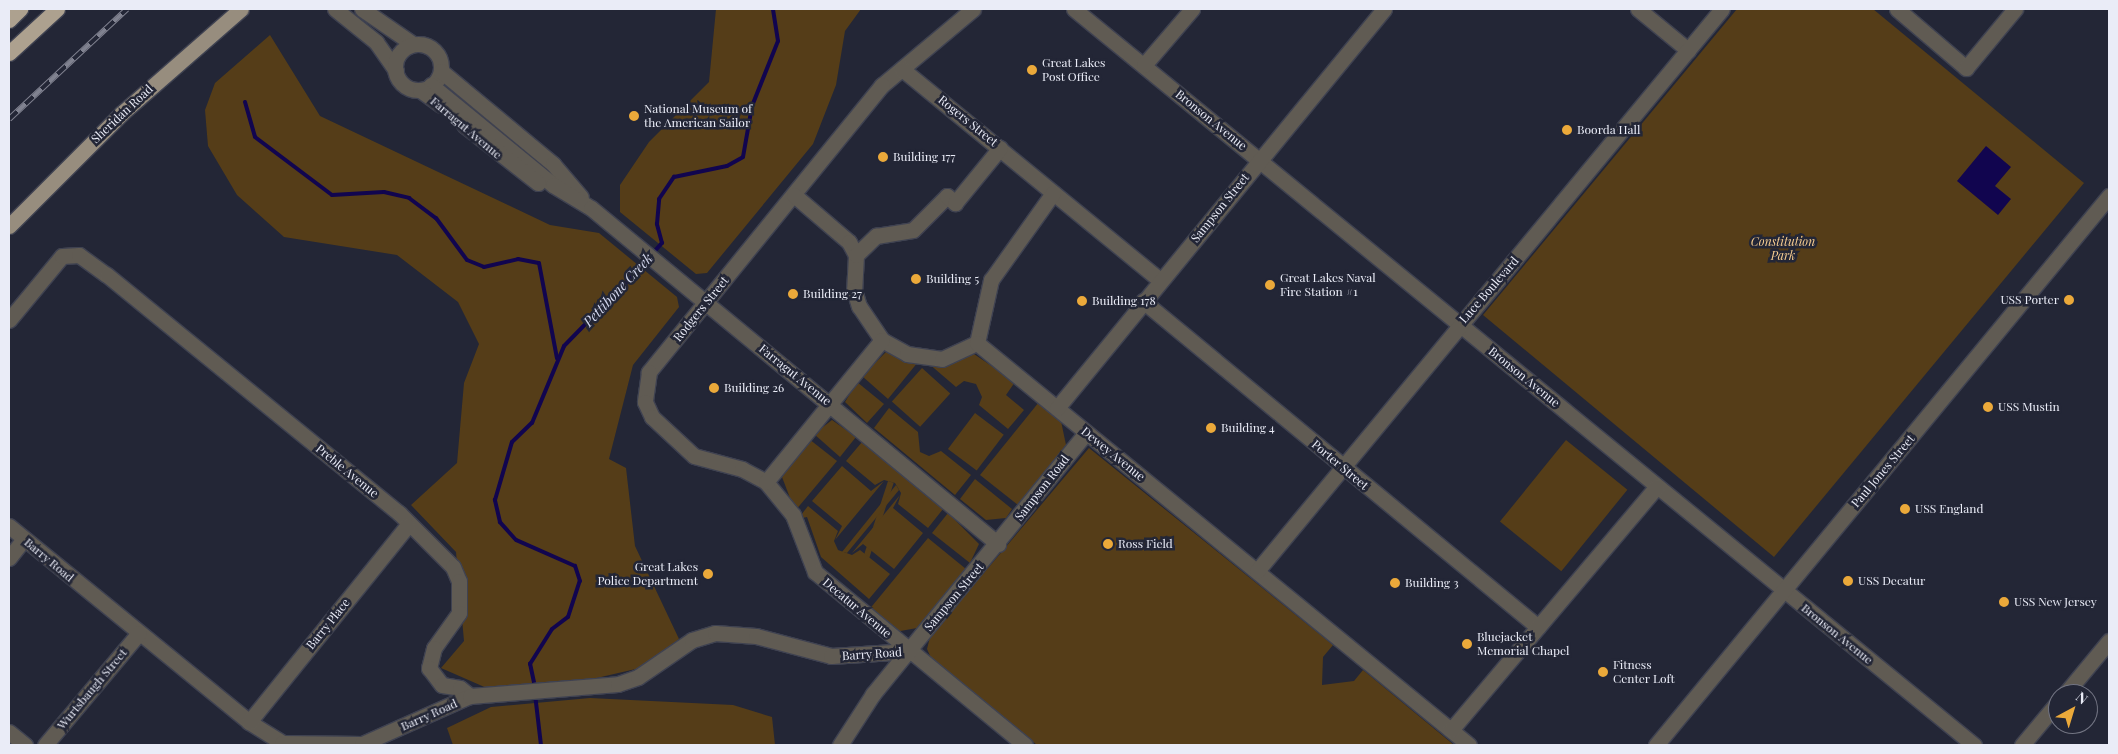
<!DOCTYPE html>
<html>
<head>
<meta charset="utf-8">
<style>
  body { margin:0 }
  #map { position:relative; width:2118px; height:754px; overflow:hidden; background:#232636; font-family:"Playfair Display",serif }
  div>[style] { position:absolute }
  .green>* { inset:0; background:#553d18; transform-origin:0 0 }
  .water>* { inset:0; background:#11054f }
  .stream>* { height:4px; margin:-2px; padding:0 2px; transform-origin:2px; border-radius:2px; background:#11054f }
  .roads { filter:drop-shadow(1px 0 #3f4251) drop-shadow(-1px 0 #3f4251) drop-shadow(0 1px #3f4251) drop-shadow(0 -1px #3f4251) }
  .minor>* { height:15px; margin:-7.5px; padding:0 7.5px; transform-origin:7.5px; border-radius:7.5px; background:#605b53 }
  .minor>.ring { margin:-7.5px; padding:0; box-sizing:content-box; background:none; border:15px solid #605b53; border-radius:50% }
  .major>* { height:15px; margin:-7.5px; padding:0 7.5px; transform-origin:7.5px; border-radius:7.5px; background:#978d7e }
  .highway>* { height:15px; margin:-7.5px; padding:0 7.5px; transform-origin:7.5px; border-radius:7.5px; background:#ada18f }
  .rail>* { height:5.5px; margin-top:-2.75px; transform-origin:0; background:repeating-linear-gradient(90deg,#232636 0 11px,#808290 0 22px); box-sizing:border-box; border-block:1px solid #808290 }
  .dots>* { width:14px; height:14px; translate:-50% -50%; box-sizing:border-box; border:2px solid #232636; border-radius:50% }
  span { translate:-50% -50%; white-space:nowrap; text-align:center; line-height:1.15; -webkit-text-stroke:5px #232636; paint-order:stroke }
  .poi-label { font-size:12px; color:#eaecf7 }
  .left { translate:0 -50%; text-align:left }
  .right { translate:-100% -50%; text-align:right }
  .street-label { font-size:12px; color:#eaecf7 }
  .park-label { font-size:12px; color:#f7cd90; font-style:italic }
  .water-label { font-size:14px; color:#d3d7ed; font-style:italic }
  .frame { position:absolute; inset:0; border:10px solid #eaecf7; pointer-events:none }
  .north { position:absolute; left:2048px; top:684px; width:50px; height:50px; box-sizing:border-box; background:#232636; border:1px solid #737583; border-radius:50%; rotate:39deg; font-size:14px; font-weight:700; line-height:20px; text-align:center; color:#eaecf7 }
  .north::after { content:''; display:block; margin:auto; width:18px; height:22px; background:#eba93a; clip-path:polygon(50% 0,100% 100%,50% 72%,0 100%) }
</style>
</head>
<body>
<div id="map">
  <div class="green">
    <i style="clip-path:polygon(716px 9px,861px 9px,845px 31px,836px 85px,813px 144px,707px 273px,696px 274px,620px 212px,620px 185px,649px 142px,709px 82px)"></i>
    <i style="clip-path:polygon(1737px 9px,1873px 9px,2084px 183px,1774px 557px,1483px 315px)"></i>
    <i style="clip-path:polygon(270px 35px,320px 116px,550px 225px,599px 233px,677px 297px,679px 307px,633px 365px,609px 459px,626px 468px,635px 546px,679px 639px,640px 668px,588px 680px,489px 689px,441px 668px,464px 641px,456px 552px,411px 505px,457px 463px,464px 383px,479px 344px,458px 302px,397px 255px,284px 237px,237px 195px,208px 146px,205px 110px,215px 83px)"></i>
    <i style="clip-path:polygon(887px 351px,918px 362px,888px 399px,862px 376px)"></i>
    <i style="clip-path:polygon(974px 354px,1015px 382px,1006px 395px,1024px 410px,1008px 429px,979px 405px,982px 397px,976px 384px,964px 381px,956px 387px,928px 363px,949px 363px)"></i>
    <i style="left:922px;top:368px;width:38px;height:45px;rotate:42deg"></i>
    <i style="clip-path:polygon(857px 382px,884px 404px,867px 423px,845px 402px)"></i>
    <i style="clip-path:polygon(1039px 402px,1061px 421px,1066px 445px,1018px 505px,980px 475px)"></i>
    <i style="clip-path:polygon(889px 408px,918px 432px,920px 452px,929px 456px,941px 451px,971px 475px,955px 495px,874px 428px)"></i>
    <i style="left:975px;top:413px;width:36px;height:45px;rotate:37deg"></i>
    <i style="clip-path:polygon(832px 420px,856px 437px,840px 457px,814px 434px)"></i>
    <i style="clip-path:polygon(809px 439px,837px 461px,795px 511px,782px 477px)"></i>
    <i style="left:1566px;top:440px;width:79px;height:105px;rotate:39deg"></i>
    <i style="clip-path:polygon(862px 442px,943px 509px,928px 528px,898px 504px,901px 493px,895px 483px,884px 480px,875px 485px,846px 461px)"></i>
    <i style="clip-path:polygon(1089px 448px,1333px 645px,1323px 657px,1322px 685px,1354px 681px,1363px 670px,1454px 745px,1037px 745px,932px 660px,927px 649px,930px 637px)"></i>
    <i style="clip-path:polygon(842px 466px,871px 491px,884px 481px,835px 540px,842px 526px,812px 501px)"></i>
    <i style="clip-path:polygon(975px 479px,1012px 509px,1006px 518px,986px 520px,960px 499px)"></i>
    <i style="left:888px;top:481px;width:6px;height:82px;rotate:18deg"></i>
    <i style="clip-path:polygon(896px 485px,899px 490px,847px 553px,842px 552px)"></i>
    <i style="clip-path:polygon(900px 495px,893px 508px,923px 533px,894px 569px,863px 544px,852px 553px)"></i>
    <i style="clip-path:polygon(808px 506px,838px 531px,834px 541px,838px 550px,852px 555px,860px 550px,890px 574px,869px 599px,821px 557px,807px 517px,798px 519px)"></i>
    <i style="clip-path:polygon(948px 513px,979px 544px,970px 563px,932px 533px)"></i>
    <i style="clip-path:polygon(928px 538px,966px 569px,917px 628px,895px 632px,868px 611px)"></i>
    <i style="clip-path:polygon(590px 698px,733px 705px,772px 717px,775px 745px,453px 745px,447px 728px,491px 707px)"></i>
  </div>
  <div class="water">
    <i style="clip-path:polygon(1986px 146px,2011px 167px,1995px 186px,2011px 199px,1998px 215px,1957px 181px)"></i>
  </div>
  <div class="stream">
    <i style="left:245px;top:102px;width:36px;rotate:74deg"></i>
    <i style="left:255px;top:137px;width:96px;rotate:37deg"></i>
    <i style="left:332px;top:195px;width:52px;rotate:-3.3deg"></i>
    <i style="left:384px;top:192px;width:26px;rotate:13deg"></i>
    <i style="left:409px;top:198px;width:34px;rotate:37deg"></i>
    <i style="left:436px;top:218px;width:52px;rotate:53.6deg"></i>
    <i style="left:467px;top:260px;width:18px;rotate:22deg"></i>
    <i style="left:484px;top:267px;width:35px;rotate:-13deg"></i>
    <i style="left:518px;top:259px;width:21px;rotate:11deg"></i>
    <i style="left:539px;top:263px;width:97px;rotate:79.3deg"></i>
    <i style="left:652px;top:254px;width:15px;rotate:-48deg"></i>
    <i style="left:662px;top:243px;width:20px;rotate:-105deg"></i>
    <i style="left:657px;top:224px;width:25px;rotate:-85deg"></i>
    <i style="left:659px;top:199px;width:27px;rotate:-56deg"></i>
    <i style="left:674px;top:177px;width:54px;rotate:-11.7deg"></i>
    <i style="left:727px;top:166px;width:18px;rotate:-29deg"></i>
    <i style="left:743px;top:157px;width:52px;rotate:-80deg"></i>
    <i style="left:752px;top:106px;width:70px;rotate:-68.2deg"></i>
    <i style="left:778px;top:41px;width:32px;rotate:-99deg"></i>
    <i style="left:535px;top:687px;width:24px;rotate:-102deg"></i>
    <i style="left:530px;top:664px;width:41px;rotate:-57.8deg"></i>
    <i style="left:552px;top:629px;width:20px;rotate:-37deg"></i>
    <i style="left:568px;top:617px;width:38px;rotate:-72deg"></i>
    <i style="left:580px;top:581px;width:16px;rotate:-108deg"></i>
    <i style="left:575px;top:566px;width:64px;rotate:-156.2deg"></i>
    <i style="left:516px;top:540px;width:24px;rotate:-132deg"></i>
    <i style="left:500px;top:522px;width:23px;rotate:-103deg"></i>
    <i style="left:495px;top:500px;width:60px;rotate:-73.7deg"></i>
    <i style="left:512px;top:442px;width:28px;rotate:-44deg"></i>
    <i style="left:532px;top:423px;width:83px;rotate:-67.4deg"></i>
    <i style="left:564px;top:346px;width:120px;rotate:-45.7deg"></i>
    <i style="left:535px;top:694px;width:51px;rotate:83.3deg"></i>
  </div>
  <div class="roads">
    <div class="minor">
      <i style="left:335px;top:9px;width:53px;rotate:38.8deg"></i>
      <i style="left:376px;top:42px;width:35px;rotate:55deg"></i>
      <i style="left:362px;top:9px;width:62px;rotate:34.5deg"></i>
      <i style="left:973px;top:9px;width:119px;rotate:140.1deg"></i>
      <i style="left:882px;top:85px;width:370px;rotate:129.1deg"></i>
      <i style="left:649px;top:372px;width:30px;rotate:98deg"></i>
      <i style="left:645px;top:402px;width:17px;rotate:65deg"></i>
      <i style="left:652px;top:417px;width:57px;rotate:42.9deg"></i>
      <i style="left:694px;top:456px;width:50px;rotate:15.2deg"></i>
      <i style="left:742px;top:469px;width:27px;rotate:28deg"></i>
      <i style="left:766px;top:482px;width:43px;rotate:50.7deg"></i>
      <i style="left:793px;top:515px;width:61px;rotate:68.9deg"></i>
      <i style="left:815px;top:572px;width:272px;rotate:39.5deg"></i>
      <i style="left:1074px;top:9px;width:1163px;rotate:39.28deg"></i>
      <i style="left:1638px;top:9px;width:65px;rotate:39.4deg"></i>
      <i style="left:1897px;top:9px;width:91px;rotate:40.5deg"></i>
      <i style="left:1966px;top:68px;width:77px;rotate:-50.3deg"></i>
      <i class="ring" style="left:395px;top:44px;width:31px;height:31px"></i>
      <i style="left:1144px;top:65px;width:74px;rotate:-49.4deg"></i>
      <i style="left:902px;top:69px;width:333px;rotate:39.3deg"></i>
      <i style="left:441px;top:71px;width:146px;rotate:39.7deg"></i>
      <i style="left:553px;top:164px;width:43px;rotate:49.7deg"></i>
      <i style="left:431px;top:85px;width:158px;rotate:39.3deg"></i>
      <i style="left:553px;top:185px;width:44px;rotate:31.2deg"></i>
      <i style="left:591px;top:208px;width:528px;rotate:39.54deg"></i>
      <i style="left:420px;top:90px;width:26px;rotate:36deg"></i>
      <i style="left:464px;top:125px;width:94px;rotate:38.1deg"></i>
      <i style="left:794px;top:195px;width:72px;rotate:40.5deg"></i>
      <i style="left:849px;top:242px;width:15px;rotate:62deg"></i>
      <i style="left:856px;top:255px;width:35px;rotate:93deg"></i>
      <i style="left:854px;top:290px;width:17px;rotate:73deg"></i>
      <i style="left:859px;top:306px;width:41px;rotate:55.9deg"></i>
      <i style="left:882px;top:340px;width:29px;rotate:29deg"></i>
      <i style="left:907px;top:354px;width:35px;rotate:8deg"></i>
      <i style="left:942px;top:359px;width:38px;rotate:-25deg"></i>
      <i style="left:977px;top:343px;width:65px;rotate:-77.5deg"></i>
      <i style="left:991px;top:280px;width:107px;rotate:-54.5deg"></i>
      <i style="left:856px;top:255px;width:28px;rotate:-44deg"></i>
      <i style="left:876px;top:236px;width:37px;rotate:-9deg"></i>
      <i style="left:913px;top:230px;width:48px;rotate:-45deg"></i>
      <i style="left:947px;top:196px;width:11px;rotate:41deg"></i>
      <i style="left:955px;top:203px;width:71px;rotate:-50.7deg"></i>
      <i style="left:1143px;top:301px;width:512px;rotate:39.53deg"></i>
      <i style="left:9px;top:320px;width:83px;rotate:-50.4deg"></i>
      <i style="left:62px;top:256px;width:17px;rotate:-3deg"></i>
      <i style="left:79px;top:255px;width:34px;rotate:36deg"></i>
      <i style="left:107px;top:275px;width:377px;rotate:39.2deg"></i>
      <i style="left:399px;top:513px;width:76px;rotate:45deg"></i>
      <i style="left:453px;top:567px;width:15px;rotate:67deg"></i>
      <i style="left:459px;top:581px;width:32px;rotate:90deg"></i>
      <i style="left:459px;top:613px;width:43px;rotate:125.5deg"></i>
      <i style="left:434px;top:648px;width:21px;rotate:104deg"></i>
      <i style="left:429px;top:668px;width:21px;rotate:53deg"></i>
      <i style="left:442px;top:685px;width:18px;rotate:9deg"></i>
      <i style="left:460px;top:688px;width:13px;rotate:39deg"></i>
      <i style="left:977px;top:343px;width:635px;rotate:39.25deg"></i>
      <i style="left:1057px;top:408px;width:516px;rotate:-50.66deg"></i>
      <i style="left:766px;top:482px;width:183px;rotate:-50.8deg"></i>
      <i style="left:9px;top:526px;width:310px;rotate:39.2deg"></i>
      <i style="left:249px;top:722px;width:39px;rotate:32deg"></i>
      <i style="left:282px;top:743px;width:80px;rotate:0.7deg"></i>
      <i style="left:362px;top:744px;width:118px;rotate:-24deg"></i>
      <i style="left:470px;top:696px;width:148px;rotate:-4.6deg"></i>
      <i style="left:618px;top:684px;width:21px;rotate:-19deg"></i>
      <i style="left:638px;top:677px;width:65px;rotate:-34.4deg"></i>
      <i style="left:692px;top:640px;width:24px;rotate:-17deg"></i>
      <i style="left:715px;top:633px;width:41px;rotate:4.2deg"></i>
      <i style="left:756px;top:636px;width:78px;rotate:14.9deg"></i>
      <i style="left:831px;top:656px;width:78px;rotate:-3.7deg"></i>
      <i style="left:9px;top:558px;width:24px;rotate:-52deg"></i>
      <i style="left:1257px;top:571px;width:729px;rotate:-50.4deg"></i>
      <i style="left:2065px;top:694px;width:69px;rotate:-50.3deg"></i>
      <i style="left:249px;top:722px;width:252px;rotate:-51.1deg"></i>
      <i style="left:1451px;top:730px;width:319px;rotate:-49.8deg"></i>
      <i style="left:9px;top:732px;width:21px;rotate:39deg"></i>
      <i style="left:45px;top:745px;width:146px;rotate:-50deg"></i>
      <i style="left:840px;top:745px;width:61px;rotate:-57.1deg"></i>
      <i style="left:873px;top:694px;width:337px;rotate:-50.8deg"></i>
      <i style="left:1656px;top:745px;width:712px;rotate:-50.47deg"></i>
      <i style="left:2022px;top:745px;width:56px;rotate:-50.1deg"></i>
    </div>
    <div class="major">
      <i style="left:9px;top:226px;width:160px;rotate:-45deg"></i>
      <i style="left:122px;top:113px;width:158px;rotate:-41.2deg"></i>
    </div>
    <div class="highway">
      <i style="left:9px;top:20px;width:16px;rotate:-45deg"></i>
      <i style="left:9px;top:53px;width:65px;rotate:-42.5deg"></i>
    </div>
  </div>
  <div class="rail">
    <i style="left:9px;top:119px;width:161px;rotate:-43deg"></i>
  </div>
  <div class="dots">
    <i style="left:1032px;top:70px;background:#eba93a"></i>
    <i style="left:634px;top:116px;background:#eba93a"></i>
    <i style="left:1567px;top:130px;background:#eba93a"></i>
    <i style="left:883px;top:157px;background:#eba93a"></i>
    <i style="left:916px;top:279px;background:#eba93a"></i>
    <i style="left:1270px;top:285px;background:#eba93a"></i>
    <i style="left:793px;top:294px;background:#eba93a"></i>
    <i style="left:2069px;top:300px;background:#eba93a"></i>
    <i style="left:1082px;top:301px;background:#eba93a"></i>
    <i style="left:714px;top:388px;background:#eba93a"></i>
    <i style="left:1988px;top:407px;background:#eba93a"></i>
    <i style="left:1211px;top:428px;background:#eba93a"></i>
    <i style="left:1905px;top:509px;background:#eba93a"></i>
    <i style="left:1108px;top:544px;background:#eba93a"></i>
    <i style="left:708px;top:574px;background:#eba93a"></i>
    <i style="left:1848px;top:581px;background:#eba93a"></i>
    <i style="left:1395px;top:583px;background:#eba93a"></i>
    <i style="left:2004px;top:602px;background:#eba93a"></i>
    <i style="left:1467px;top:644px;background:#eba93a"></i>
    <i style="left:1603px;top:672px;background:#eba93a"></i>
  </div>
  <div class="poi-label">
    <span class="left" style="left:1042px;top:70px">Great Lakes<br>Post Office</span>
    <span class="left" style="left:644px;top:116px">National Museum of<br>the American Sailor</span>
    <span class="left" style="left:1577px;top:130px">Boorda Hall</span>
    <span class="left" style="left:893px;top:157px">Building 177</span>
    <span class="left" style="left:1280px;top:285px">Great Lakes Naval<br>Fire Station #1</span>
    <span class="left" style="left:926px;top:279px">Building 5</span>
    <span class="left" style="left:803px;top:294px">Building 27</span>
    <span class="right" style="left:2059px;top:300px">USS Porter</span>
    <span class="left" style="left:1092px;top:301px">Building 178</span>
    <span class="left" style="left:724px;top:388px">Building 26</span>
    <span class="left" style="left:1998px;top:407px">USS Mustin</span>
    <span class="left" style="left:1221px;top:428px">Building 4</span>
    <span class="left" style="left:1915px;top:509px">USS England</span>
    <span class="left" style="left:1118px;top:544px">Ross Field</span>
    <span class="right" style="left:698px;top:574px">Great Lakes<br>Police Department</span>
    <span class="left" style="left:1858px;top:581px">USS Decatur</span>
    <span class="left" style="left:1405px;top:583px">Building 3</span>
    <span class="left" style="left:2014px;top:602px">USS New Jersey</span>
    <span class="left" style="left:1477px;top:644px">Bluejacket<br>Memorial Chapel</span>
    <span class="left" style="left:1613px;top:672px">Fitness<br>Center Loft</span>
  </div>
  <div class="street-label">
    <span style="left:122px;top:114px;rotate:-43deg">Sheridan Road</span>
    <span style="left:1211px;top:120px;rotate:39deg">Bronson Avenue</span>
    <span style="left:968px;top:121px;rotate:39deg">Rogers Street</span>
    <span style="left:466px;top:128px;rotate:40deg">Farragut Avenue</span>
    <span style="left:1220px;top:208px;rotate:-51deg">Sampson Street</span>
    <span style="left:1489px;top:290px;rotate:-49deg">Luce Boulevard</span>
    <span style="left:701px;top:309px;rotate:-51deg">Rodgers Street</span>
    <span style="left:795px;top:375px;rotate:39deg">Farragut Avenue</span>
    <span style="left:1524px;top:377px;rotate:39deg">Bronson Avenue</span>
    <span style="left:1113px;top:454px;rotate:39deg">Dewey Avenue</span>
    <span style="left:1340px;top:465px;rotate:40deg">Porter Street</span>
    <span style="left:347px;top:471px;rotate:39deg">Preble Avenue</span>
    <span style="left:1883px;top:471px;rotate:-50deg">Paul Jones Street</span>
    <span style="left:1042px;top:488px;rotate:-52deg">Sampson Road</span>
    <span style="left:49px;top:560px;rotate:40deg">Barry Road</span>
    <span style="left:954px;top:597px;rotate:-50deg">Sampson Street</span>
    <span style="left:857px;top:608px;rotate:40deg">Decatur Avenue</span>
    <span style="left:328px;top:624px;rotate:-51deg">Barry Place</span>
    <span style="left:1837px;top:634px;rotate:39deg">Bronson Avenue</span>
    <span style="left:872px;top:654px;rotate:-4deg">Barry Road</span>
    <span style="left:92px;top:689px;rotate:-50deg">Wurtsbaugh Street</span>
    <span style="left:429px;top:715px;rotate:-24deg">Barry Road</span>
  </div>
  <div class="park-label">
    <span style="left:1783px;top:249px">Constitution<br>Park</span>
  </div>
  <div class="water-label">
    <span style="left:618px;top:290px;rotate:-47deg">Pettibone Creek</span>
  </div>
  <div class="frame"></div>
  <div class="north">N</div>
</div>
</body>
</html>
